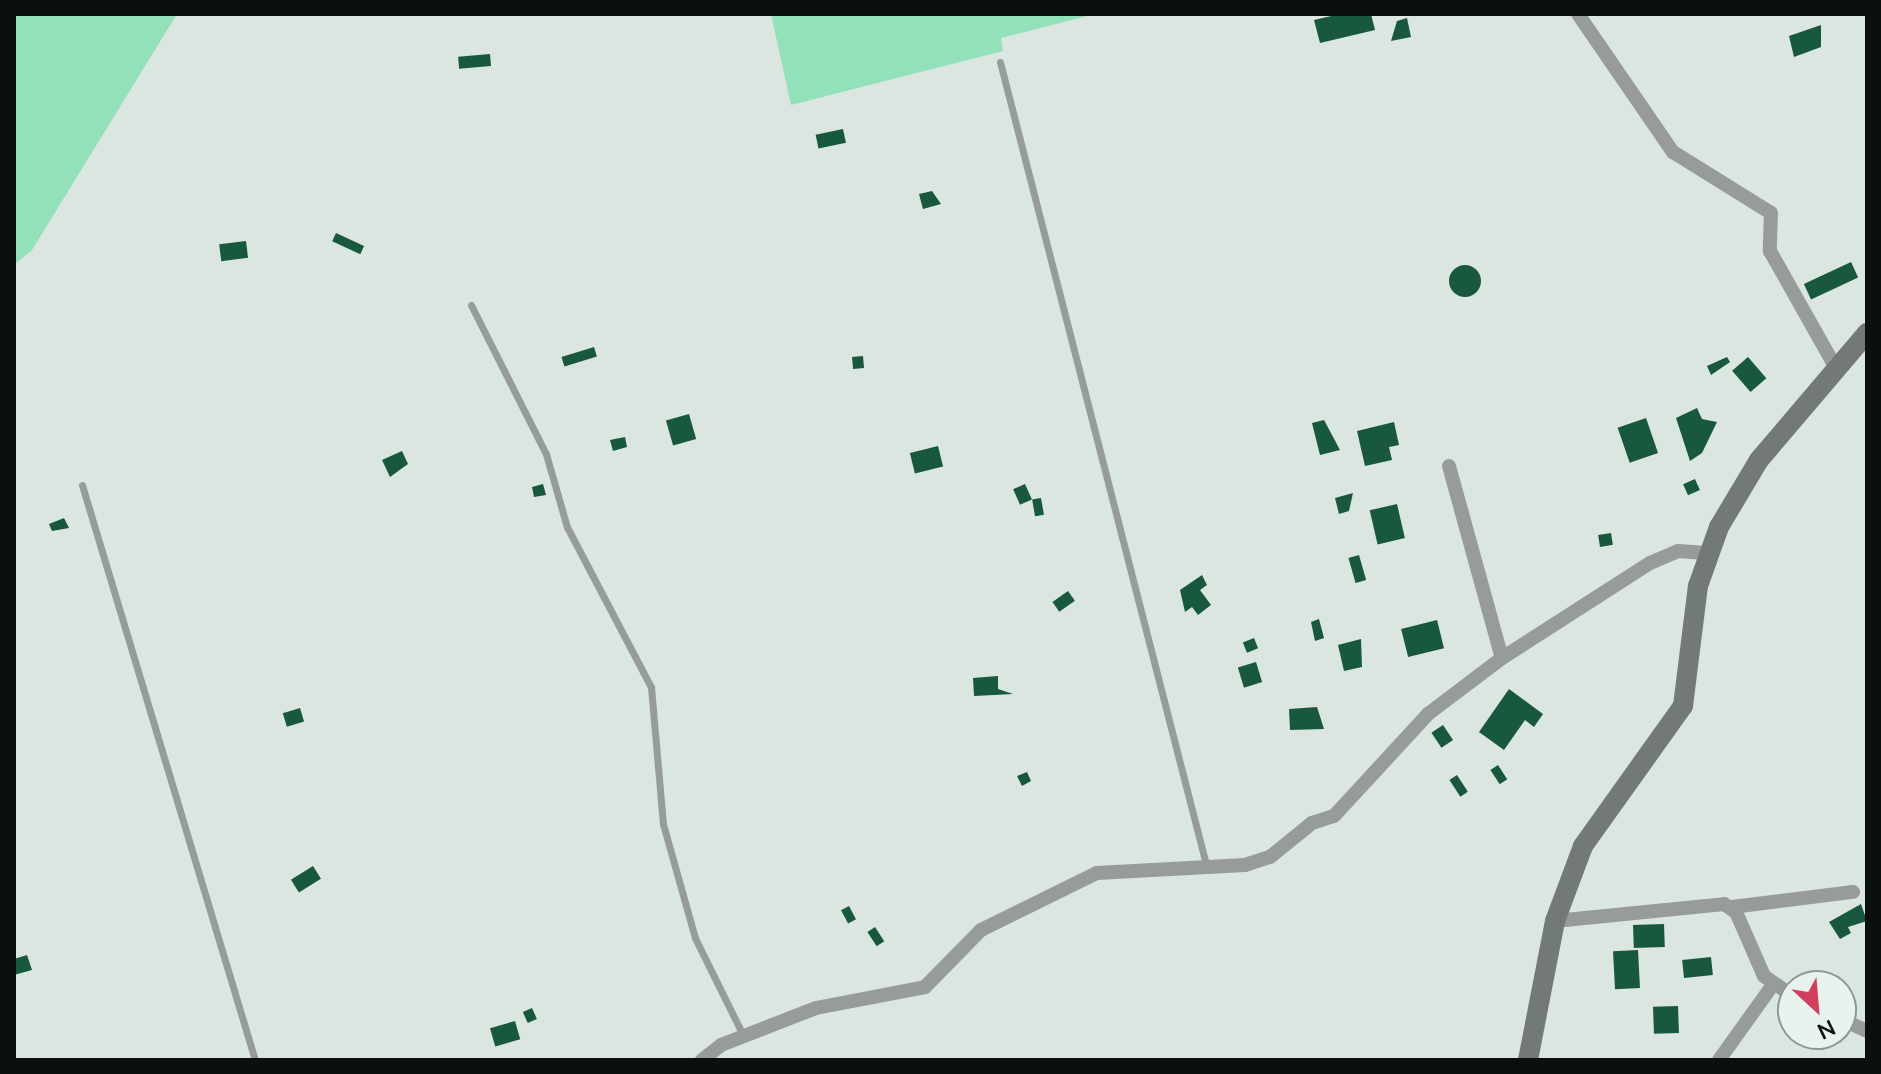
<!DOCTYPE html>
<html>
<head>
<meta charset="utf-8">
<style>
  body { margin:0 }
  #map { position:relative; width:1881px; height:1074px; overflow:hidden; background:#dae6df; font-family:Mulish,sans-serif }
  div>[style] { position:absolute }
  .green>* { inset:0; background:#93e1bb }
  .building>* { inset:0; background:#18583e; transform-origin:0 0 }
  .round { border-radius:50% }
  .lane>* { height:7px; margin:-3.5px; padding:0 3.5px; transform-origin:3.5px; border-radius:3.5px; background:#979c99 }
  .street>* { height:14px; margin:-7px; padding:0 7px; transform-origin:7px; border-radius:7px; background:#979c99 }
  .secondary>* { height:20px; margin:-10px; padding:0 10px; transform-origin:10px; border-radius:10px; background:#737a76 }
  span { translate:-50% -50%; white-space:nowrap; text-align:center; line-height:1.15; -webkit-text-stroke:8px #e7f3ec; paint-order:stroke }
  .frame { position:absolute; inset:0; border:16px solid #0b0f0d; pointer-events:none }
  .north { position:absolute; left:1777px; top:970px; width:80px; height:80px; box-sizing:border-box; background:#e7f3ec; border:2px solid #8f9893; border-radius:50%; rotate:154deg; font-size:22px; font-weight:700; line-height:32px; text-align:center; color:#0b0f0d }
  .north::after { content:''; display:block; margin:auto; width:28px; height:36px; background:#d0405e; clip-path:polygon(50% 0,100% 100%,50% 72%,0 100%) }
</style>
</head>
<body>
<div id="map">
  <div class="green">
    <i style="clip-path:polygon(14px 14px,177px 14px,32px 250px,14px 265px)"></i>
    <i style="clip-path:polygon(771px 14px,1095px 14px,1001px 38px,1003px 51px,791px 105px)"></i>
  </div>
  <div class="building">
    <i style="clip-path:polygon(1340px 14px,1371px 14px,1375px 30px,1320px 43px,1314px 20px)"></i>
    <i style="clip-path:polygon(1407px 18px,1411px 37px,1391px 41px,1397px 21px)"></i>
    <i style="clip-path:polygon(1821px 25px,1821px 47px,1794px 57px,1789px 36px)"></i>
    <i style="left:490px;top:54px;width:12px;height:32px;rotate:85deg"></i>
    <i style="left:843px;top:129px;width:14px;height:28px;rotate:78deg"></i>
    <i style="clip-path:polygon(932px 191px,941px 204px,923px 209px,919px 194px)"></i>
    <i style="left:336px;top:233px;width:31px;height:9px;rotate:25deg"></i>
    <i style="left:246px;top:241px;width:17px;height:27px;rotate:83deg"></i>
    <i style="left:1851px;top:262px;width:17px;height:52px;rotate:65deg"></i>
    <i class="round" style="left:1449px;top:265px;width:32px;height:32px"></i>
    <i style="left:594px;top:347px;width:10px;height:34px;rotate:73deg"></i>
    <i style="left:863px;top:356px;width:12px;height:11px;rotate:85deg"></i>
    <i style="clip-path:polygon(1727px 357px,1730px 362px,1711px 375px,1707px 366px)"></i>
    <i style="left:1748px;top:357px;width:28px;height:21px;rotate:49deg"></i>
    <i style="clip-path:polygon(1697px 408px,1702px 419px,1717px 422px,1702px 453px,1690px 461px,1676px 418px)"></i>
    <i style="left:689px;top:414px;width:26px;height:24px;rotate:74deg"></i>
    <i style="left:1646px;top:418px;width:37px;height:30px;rotate:71deg"></i>
    <i style="clip-path:polygon(1324px 420px,1340px 450px,1320px 455px,1312px 423px)"></i>
    <i style="clip-path:polygon(1394px 422px,1399px 445px,1389px 447px,1392px 460px,1365px 466px,1357px 431px)"></i>
    <i style="clip-path:polygon(625px 437px,627px 447px,613px 451px,610px 440px)"></i>
    <i style="left:938px;top:446px;width:21px;height:29px;rotate:76deg"></i>
    <i style="clip-path:polygon(402px 451px,408px 464px,390px 477px,382px 460px)"></i>
    <i style="left:1695px;top:479px;width:12px;height:13px;rotate:66deg"></i>
    <i style="clip-path:polygon(543px 484px,546px 495px,534px 497px,532px 487px)"></i>
    <i style="left:1025px;top:484px;width:17px;height:13px;rotate:66deg"></i>
    <i style="clip-path:polygon(1353px 493px,1349px 511px,1339px 514px,1335px 498px)"></i>
    <i style="left:1041px;top:498px;width:17px;height:9px;rotate:80deg"></i>
    <i style="left:1397px;top:504px;width:35px;height:28px;rotate:77deg"></i>
    <i style="clip-path:polygon(64px 518px,69px 528px,52px 531px,49px 524px)"></i>
    <i style="left:1611px;top:533px;width:12px;height:13px;rotate:81deg"></i>
    <i style="left:1359px;top:555px;width:26px;height:11px;rotate:74deg"></i>
    <i style="clip-path:polygon(1202px 575px,1207px 585px,1200px 590px,1211px 605px,1198px 615px,1192px 607px,1185px 612px,1180px 590px)"></i>
    <i style="left:1068px;top:591px;width:12px;height:19px;rotate:55deg"></i>
    <i style="clip-path:polygon(1319px 619px,1324px 638px,1315px 641px,1311px 622px)"></i>
    <i style="left:1437px;top:620px;width:29px;height:37px;rotate:76deg"></i>
    <i style="left:1254px;top:638px;width:11px;height:12px;rotate:68deg"></i>
    <i style="clip-path:polygon(1361px 639px,1362px 667px,1344px 671px,1338px 645px)"></i>
    <i style="left:1256px;top:662px;width:21px;height:19px;rotate:73deg"></i>
    <i style="clip-path:polygon(998px 676px,998px 689px,1013px 694px,974px 696px,973px 678px)"></i>
    <i style="clip-path:polygon(1509px 689px,1543px 714px,1534px 727px,1525px 720px,1504px 750px,1479px 732px)"></i>
    <i style="clip-path:polygon(1317px 707px,1324px 729px,1290px 730px,1289px 709px)"></i>
    <i style="left:300px;top:708px;width:14px;height:18px;rotate:73deg"></i>
    <i style="left:1443px;top:725px;width:18px;height:14px;rotate:56deg"></i>
    <i style="left:1498px;top:765px;width:17px;height:9px;rotate:57deg"></i>
    <i style="clip-path:polygon(1027px 772px,1031px 781px,1022px 786px,1017px 776px)"></i>
    <i style="left:1457px;top:775px;width:20px;height:9px;rotate:57deg"></i>
    <i style="left:313px;top:866px;width:15px;height:26px;rotate:58deg"></i>
    <i style="clip-path:polygon(1861px 904px,1867px 921px,1848px 927px,1851px 933px,1840px 939px,1829px 922px)"></i>
    <i style="left:849px;top:906px;width:15px;height:9px;rotate:62deg"></i>
    <i style="left:1664px;top:924px;width:23px;height:31px;rotate:88deg"></i>
    <i style="left:875px;top:927px;width:17px;height:9px;rotate:57deg"></i>
    <i style="left:1638px;top:950px;width:38px;height:25px;rotate:87deg"></i>
    <i style="clip-path:polygon(27px 955px,32px 970px,14px 975px,14px 959px)"></i>
    <i style="left:1711px;top:957px;width:18px;height:29px;rotate:84deg"></i>
    <i style="left:1678px;top:1006px;width:27px;height:25px;rotate:88deg"></i>
    <i style="left:532px;top:1008px;width:12px;height:10px;rotate:66deg"></i>
    <i style="left:515px;top:1021px;width:19px;height:26px;rotate:74deg"></i>
  </div>
  <div class="lane">
    <i style="left:1000px;top:62px;width:832px;rotate:75.6deg"></i>
    <i style="left:471px;top:305px;width:167px;rotate:63.3deg"></i>
    <i style="left:546px;top:454px;width:76px;rotate:74deg"></i>
    <i style="left:567px;top:527px;width:181px;rotate:62.3deg"></i>
    <i style="left:651px;top:687px;width:138px;rotate:85deg"></i>
    <i style="left:663px;top:824px;width:118px;rotate:74.3deg"></i>
    <i style="left:695px;top:938px;width:108px;rotate:63.7deg"></i>
    <i style="left:82px;top:485px;width:600px;rotate:73.26deg"></i>
  </div>
  <div class="street">
    <i style="left:1578px;top:14px;width:168px;rotate:55.5deg"></i>
    <i style="left:1673px;top:152px;width:115px;rotate:31.9deg"></i>
    <i style="left:1771px;top:213px;width:38px;rotate:92deg"></i>
    <i style="left:1770px;top:251px;width:134px;rotate:60.6deg"></i>
    <i style="left:1449px;top:466px;width:199px;rotate:74.6deg"></i>
    <i style="left:1732px;top:907px;width:122px;rotate:-7.1deg"></i>
    <i style="left:1555px;top:921px;width:170px;rotate:-5.7deg"></i>
    <i style="left:1724px;top:904px;width:14px;rotate:34deg"></i>
    <i style="left:1736px;top:912px;width:70px;rotate:66.4deg"></i>
    <i style="left:1764px;top:976px;width:35px;rotate:35deg"></i>
    <i style="left:1841px;top:1019px;width:29px;rotate:25deg"></i>
    <i style="left:702px;top:1060px;width:24px;rotate:-38deg"></i>
    <i style="left:721px;top:1045px;width:102px;rotate:-21.3deg"></i>
    <i style="left:816px;top:1008px;width:111px;rotate:-10.9deg"></i>
    <i style="left:925px;top:987px;width:80px;rotate:-45.5deg"></i>
    <i style="left:981px;top:930px;width:129px;rotate:-26.2deg"></i>
    <i style="left:1097px;top:873px;width:148px;rotate:-3.1deg"></i>
    <i style="left:1245px;top:865px;width:26px;rotate:-18deg"></i>
    <i style="left:1270px;top:857px;width:54px;rotate:-39deg"></i>
    <i style="left:1312px;top:823px;width:23px;rotate:-18deg"></i>
    <i style="left:1334px;top:816px;width:139px;rotate:-47.3deg"></i>
    <i style="left:1428px;top:714px;width:93px;rotate:-37.1deg"></i>
    <i style="left:1502px;top:658px;width:176px;rotate:-32.7deg"></i>
    <i style="left:1650px;top:563px;width:30px;rotate:-23deg"></i>
    <i style="left:1678px;top:551px;width:28px;rotate:4deg"></i>
    <i style="left:1719px;top:1060px;width:91px;rotate:-54.4deg"></i>
  </div>
  <div class="secondary">
    <i style="left:1528px;top:1060px;width:142px;rotate:-79deg"></i>
    <i style="left:1555px;top:921px;width:80px;rotate:-69.5deg"></i>
    <i style="left:1583px;top:846px;width:172px;rotate:-54.5deg"></i>
    <i style="left:1683px;top:706px;width:121px;rotate:-82.9deg"></i>
    <i style="left:1698px;top:586px;width:63px;rotate:-70.4deg"></i>
    <i style="left:1719px;top:527px;width:78px;rotate:-59.2deg"></i>
    <i style="left:1759px;top:460px;width:167px;rotate:-49.6deg"></i>
  </div>
  <div class="frame"></div>
  <div class="north">N</div>
</div>
</body>
</html>
